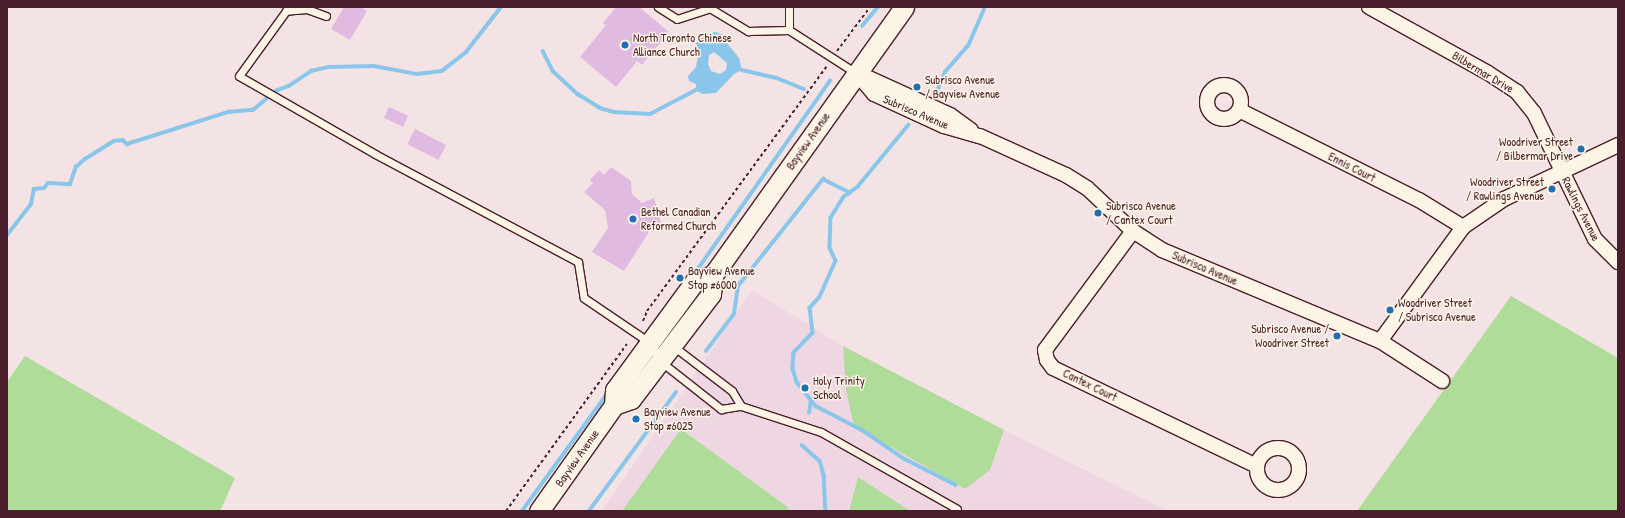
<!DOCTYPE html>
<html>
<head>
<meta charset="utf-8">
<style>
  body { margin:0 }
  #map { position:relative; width:1625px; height:518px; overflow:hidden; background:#f4e3e4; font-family:"Patrick Hand",sans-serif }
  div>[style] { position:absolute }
  .built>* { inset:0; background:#eed7e3 }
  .green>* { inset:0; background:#b0dc9a }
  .water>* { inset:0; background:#8ac6ea }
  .stream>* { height:3.5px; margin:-1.75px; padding:0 1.75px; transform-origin:1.75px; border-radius:1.75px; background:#8ac6ea }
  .building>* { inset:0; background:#e1bae2; transform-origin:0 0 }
  .path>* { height:2px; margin-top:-1px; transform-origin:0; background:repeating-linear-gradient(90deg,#4a1f2b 0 3px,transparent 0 6px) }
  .roads { filter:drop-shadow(1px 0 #4a1f2b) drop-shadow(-1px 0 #4a1f2b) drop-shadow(0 1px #4a1f2b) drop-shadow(0 -1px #4a1f2b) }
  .lane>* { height:7px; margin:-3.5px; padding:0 3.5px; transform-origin:3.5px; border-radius:3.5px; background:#fcf5e5 }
  .street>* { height:14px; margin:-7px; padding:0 7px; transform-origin:7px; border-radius:7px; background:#fcf5e5 }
  .street>.ring { margin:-7px; padding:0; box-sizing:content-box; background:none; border:14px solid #fcf5e5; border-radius:50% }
  .secondary>* { height:19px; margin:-9.5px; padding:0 9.5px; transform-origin:9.5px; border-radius:9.5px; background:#fcf5e5 }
  .dots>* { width:11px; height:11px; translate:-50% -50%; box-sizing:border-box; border:2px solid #fcf5e5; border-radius:50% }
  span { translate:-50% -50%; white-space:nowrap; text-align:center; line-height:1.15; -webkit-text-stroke:3px #fcf5e5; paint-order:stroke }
  .poi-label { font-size:12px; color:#4a1f2b }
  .left { translate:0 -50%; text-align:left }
  .right { translate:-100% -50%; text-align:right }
  .street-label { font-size:12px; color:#4a1f2b }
  .frame { position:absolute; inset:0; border:8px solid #4a1f2b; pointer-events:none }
</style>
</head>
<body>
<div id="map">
  <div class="built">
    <i style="clip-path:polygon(752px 290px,843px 346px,1004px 430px,1169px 511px,602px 511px)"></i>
  </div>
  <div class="green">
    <i style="clip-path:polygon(1511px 296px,1618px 358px,1618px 511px,1357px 511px)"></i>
    <i style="clip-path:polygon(843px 346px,1004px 430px,990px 470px,965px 489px,854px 426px,846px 390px)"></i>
    <i style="clip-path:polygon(25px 356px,235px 478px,220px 511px,7px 511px,7px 382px)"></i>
    <i style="clip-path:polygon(681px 429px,789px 508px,787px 511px,622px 511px)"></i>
    <i style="clip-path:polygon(858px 477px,910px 511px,849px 511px)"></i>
  </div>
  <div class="water">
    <i style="clip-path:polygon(evenodd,716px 32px,728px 37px,726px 42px,739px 58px,742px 70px,734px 74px,716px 93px,702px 94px,696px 90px,696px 84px,689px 81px,688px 76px,696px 67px,699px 51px,696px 43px,707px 34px,716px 32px,714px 52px,727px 63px,726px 70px,720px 74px,711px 71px,708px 64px,709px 55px,714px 52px)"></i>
  </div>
  <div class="stream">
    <i style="left:862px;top:26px;width:25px;rotate:-50deg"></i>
    <i style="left:543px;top:51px;width:22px;rotate:63deg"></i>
    <i style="left:553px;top:71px;width:34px;rotate:43deg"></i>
    <i style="left:578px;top:94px;width:26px;rotate:32deg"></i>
    <i style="left:600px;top:108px;width:15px;rotate:16deg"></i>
    <i style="left:614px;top:112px;width:36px;rotate:3deg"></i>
    <i style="left:650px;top:114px;width:52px;rotate:-27.6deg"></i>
    <i style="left:742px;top:70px;width:36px;rotate:13deg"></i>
    <i style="left:777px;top:78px;width:29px;rotate:22deg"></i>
    <i style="left:937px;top:91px;width:21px;rotate:-67deg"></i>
    <i style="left:945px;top:72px;width:35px;rotate:-49deg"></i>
    <i style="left:968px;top:46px;width:43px;rotate:-66.4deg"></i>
    <i style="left:273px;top:92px;width:17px;rotate:-21deg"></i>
    <i style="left:289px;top:86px;width:27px;rotate:-34deg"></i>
    <i style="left:311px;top:71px;width:18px;rotate:-13deg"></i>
    <i style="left:329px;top:67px;width:45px;rotate:-1.3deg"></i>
    <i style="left:374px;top:66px;width:44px;rotate:10.5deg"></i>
    <i style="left:417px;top:74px;width:25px;rotate:-7deg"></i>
    <i style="left:442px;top:71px;width:31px;rotate:-38deg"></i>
    <i style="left:466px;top:52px;width:57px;rotate:-52.1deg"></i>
    <i style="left:909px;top:125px;width:80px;rotate:129.4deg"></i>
    <i style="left:858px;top:187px;width:17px;rotate:144deg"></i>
    <i style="left:844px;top:197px;width:25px;rotate:122deg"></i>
    <i style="left:831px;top:218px;width:30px;rotate:92deg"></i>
    <i style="left:830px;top:248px;width:14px;rotate:65deg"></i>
    <i style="left:836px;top:261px;width:39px;rotate:114deg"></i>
    <i style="left:820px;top:297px;width:15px;rotate:132deg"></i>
    <i style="left:810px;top:308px;width:25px;rotate:83deg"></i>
    <i style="left:813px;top:333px;width:28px;rotate:134deg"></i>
    <i style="left:794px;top:353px;width:16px;rotate:94deg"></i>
    <i style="left:793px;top:369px;width:14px;rotate:73deg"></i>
    <i style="left:797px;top:382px;width:31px;rotate:52deg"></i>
    <i style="left:816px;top:406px;width:52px;rotate:27.6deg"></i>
    <i style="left:862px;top:430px;width:50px;rotate:34.3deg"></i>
    <i style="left:903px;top:458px;width:59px;rotate:27deg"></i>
    <i style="left:7px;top:235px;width:39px;rotate:-52deg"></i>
    <i style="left:31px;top:204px;width:15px;rotate:-79deg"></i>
    <i style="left:34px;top:189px;width:10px;rotate:-6deg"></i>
    <i style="left:44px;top:188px;width:6px;rotate:-51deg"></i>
    <i style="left:48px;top:183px;width:22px;rotate:3deg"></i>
    <i style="left:70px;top:184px;width:18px;rotate:-71deg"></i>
    <i style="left:76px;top:167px;width:12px;rotate:-42deg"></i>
    <i style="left:85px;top:159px;width:34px;rotate:-32deg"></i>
    <i style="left:114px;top:141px;width:9px;rotate:-6deg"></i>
    <i style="left:123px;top:140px;width:6px;rotate:45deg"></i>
    <i style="left:127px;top:144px;width:106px;rotate:-17.6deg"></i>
    <i style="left:228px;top:112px;width:25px;rotate:-5deg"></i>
    <i style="left:253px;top:110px;width:17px;rotate:-40deg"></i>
    <i style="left:695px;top:273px;width:235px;rotate:-54.9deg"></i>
    <i style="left:706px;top:351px;width:46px;rotate:-52.9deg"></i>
    <i style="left:734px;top:314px;width:28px;rotate:-82deg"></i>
    <i style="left:738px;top:286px;width:137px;rotate:-51.5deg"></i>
    <i style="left:823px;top:179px;width:30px;rotate:27deg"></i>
    <i style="left:809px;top:413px;width:13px;rotate:-81deg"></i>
    <i style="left:802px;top:445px;width:24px;rotate:42deg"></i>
    <i style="left:820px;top:461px;width:15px;rotate:74deg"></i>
    <i style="left:824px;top:475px;width:36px;rotate:87deg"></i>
    <i style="left:522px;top:511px;width:145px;rotate:-54deg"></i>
    <i style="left:589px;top:511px;width:147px;rotate:-53.8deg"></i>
  </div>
  <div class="building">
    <i style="clip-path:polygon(344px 7px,361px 7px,367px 11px,350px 40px,331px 29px)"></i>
    <i style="clip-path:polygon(616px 7px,639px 7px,669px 32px,642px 65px,637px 61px,616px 87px,580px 57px,606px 25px,603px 23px)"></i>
    <i style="left:389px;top:107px;width:21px;height:12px;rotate:25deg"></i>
    <i style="left:415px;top:129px;width:35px;height:17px;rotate:27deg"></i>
    <i style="clip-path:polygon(611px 167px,631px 181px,632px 194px,642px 203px,654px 198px,662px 227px,651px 229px,624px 271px,592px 252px,608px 228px,605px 210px,584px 192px,593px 183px,590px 180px,599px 170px,604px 175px)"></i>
  </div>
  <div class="path">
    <i style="left:837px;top:51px;width:55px;rotate:-53.1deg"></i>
    <i style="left:643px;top:321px;width:11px;rotate:-68deg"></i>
    <i style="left:647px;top:311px;width:305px;rotate:-53.7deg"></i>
    <i style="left:506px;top:511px;width:206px;rotate:-54.1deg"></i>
  </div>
  <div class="roads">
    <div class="lane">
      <i style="left:658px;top:7px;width:22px;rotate:32deg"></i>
      <i style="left:677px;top:19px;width:35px;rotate:-18deg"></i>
      <i style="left:708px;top:7px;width:47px;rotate:31deg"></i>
      <i style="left:748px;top:31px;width:41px;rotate:-1.4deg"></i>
      <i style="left:789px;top:7px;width:23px;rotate:90deg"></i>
      <i style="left:789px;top:30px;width:80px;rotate:32.7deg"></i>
      <i style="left:326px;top:16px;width:20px;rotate:-160deg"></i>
      <i style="left:307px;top:9px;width:21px;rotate:175deg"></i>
      <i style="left:286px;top:11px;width:80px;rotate:125.9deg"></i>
      <i style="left:239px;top:76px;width:157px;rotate:29.8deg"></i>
      <i style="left:375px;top:154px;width:230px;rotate:28deg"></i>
      <i style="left:578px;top:262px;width:36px;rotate:81deg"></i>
      <i style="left:584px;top:298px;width:78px;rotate:34.1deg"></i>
      <i style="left:650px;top:343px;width:21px;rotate:61deg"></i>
      <i style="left:660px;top:361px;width:78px;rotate:38.2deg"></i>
      <i style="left:721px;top:409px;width:20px;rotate:-9deg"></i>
      <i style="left:741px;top:406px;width:84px;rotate:18deg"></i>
      <i style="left:821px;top:432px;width:156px;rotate:29.5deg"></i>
      <i style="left:673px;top:346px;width:74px;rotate:37.3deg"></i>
      <i style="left:732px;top:391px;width:17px;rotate:59deg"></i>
    </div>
    <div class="street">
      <i style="left:1369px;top:7px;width:136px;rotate:29deg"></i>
      <i style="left:1488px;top:73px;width:35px;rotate:33deg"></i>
      <i style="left:1517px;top:92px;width:27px;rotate:51deg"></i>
      <i style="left:1534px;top:113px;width:140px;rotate:64.2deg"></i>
      <i style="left:1595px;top:239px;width:33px;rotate:45deg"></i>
      <i style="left:856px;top:73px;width:28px;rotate:49deg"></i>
      <i style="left:874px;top:94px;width:77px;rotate:24.6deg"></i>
      <i style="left:944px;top:126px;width:37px;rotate:16deg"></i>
      <i style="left:980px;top:136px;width:94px;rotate:24.4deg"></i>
      <i style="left:1066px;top:175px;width:25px;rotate:32deg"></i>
      <i style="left:1087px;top:188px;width:63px;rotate:43.1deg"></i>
      <i style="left:1133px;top:231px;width:35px;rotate:33deg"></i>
      <i style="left:1162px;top:250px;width:236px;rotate:22.7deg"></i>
      <i style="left:1380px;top:341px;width:74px;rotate:32.8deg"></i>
      <i style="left:858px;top:73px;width:101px;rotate:24.5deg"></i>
      <i style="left:950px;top:115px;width:26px;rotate:36deg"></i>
      <i class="ring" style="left:1207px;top:85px;width:20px;height:20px"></i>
      <i style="left:1239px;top:110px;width:201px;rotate:26.6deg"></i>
      <i style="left:1419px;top:200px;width:52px;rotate:31.5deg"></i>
      <i style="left:1133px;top:231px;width:148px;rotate:126.5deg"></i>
      <i style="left:1045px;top:350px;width:10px;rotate:79deg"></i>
      <i style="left:1047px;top:360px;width:10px;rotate:53deg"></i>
      <i style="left:1053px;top:368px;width:226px;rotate:25.7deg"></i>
      <i style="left:1380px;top:341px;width:141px;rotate:-53.9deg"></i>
      <i style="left:1463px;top:227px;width:50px;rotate:-34.3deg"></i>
      <i style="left:1504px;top:199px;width:126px;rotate:-25.3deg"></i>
      <i class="ring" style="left:1257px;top:448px;width:28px;height:28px"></i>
    </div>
    <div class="secondary">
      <i style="left:614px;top:405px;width:18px;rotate:-19deg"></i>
      <i style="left:631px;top:399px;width:132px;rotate:-52.7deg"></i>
      <i style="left:711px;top:294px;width:19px;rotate:-84deg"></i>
      <i style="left:713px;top:275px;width:329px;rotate:-54.5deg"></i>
      <i style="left:539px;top:511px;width:130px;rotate:-54.7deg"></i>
      <i style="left:614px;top:405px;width:15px;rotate:-86deg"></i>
      <i style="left:615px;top:390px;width:135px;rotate:-53.7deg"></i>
      <i style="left:695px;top:281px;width:19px;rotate:-18deg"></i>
    </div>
  </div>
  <div class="dots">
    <i style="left:625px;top:45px;background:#1f6fb2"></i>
    <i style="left:917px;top:87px;background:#1f6fb2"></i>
    <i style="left:1581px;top:149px;background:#1f6fb2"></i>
    <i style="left:1552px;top:189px;background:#1f6fb2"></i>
    <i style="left:1098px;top:213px;background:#1f6fb2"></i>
    <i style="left:633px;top:219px;background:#1f6fb2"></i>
    <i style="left:680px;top:278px;background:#1f6fb2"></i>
    <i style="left:1390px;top:310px;background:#1f6fb2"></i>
    <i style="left:1337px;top:336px;background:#1f6fb2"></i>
    <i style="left:805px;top:388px;background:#1f6fb2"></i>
    <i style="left:636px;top:419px;background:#1f6fb2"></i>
  </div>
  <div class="poi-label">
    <span class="left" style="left:633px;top:45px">North Toronto Chinese<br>Alliance Church</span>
    <span class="left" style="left:925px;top:87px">Subrisco Avenue<br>/ Bayview Avenue</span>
    <span class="right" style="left:1573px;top:149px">Woodriver Street<br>/ Bilbermar Drive</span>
    <span class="right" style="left:1544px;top:189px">Woodriver Street<br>/ Rawlings Avenue</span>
    <span class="left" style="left:1106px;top:213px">Subrisco Avenue<br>/ Cantex Court</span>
    <span class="left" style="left:641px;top:219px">Bethel Canadian<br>Reformed Church</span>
    <span class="left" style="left:688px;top:278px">Bayview Avenue<br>Stop #6000</span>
    <span class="left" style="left:1398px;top:310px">Woodriver Street<br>/ Subrisco Avenue</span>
    <span class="right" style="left:1329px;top:336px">Subrisco Avenue /<br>Woodriver Street</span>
    <span class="left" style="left:813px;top:388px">Holy Trinity<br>School</span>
    <span class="left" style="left:644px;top:419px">Bayview Avenue<br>Stop #6025</span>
  </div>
  <div class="street-label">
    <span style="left:1483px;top:72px;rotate:31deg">Bilbermar Drive</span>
    <span style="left:916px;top:112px;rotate:23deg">Subrisco Avenue</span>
    <span style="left:808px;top:141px;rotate:-55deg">Bayview Avenue</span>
    <span style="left:1352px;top:167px;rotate:27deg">Ennis Court</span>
    <span style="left:1581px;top:209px;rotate:63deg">Rawlings Avenue</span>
    <span style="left:1205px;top:268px;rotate:23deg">Subrisco Avenue</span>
    <span style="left:1090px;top:385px;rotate:26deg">Cantex Court</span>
    <span style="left:577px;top:458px;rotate:-55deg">Bayview Avenue</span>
  </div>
  <div class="frame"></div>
</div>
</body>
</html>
